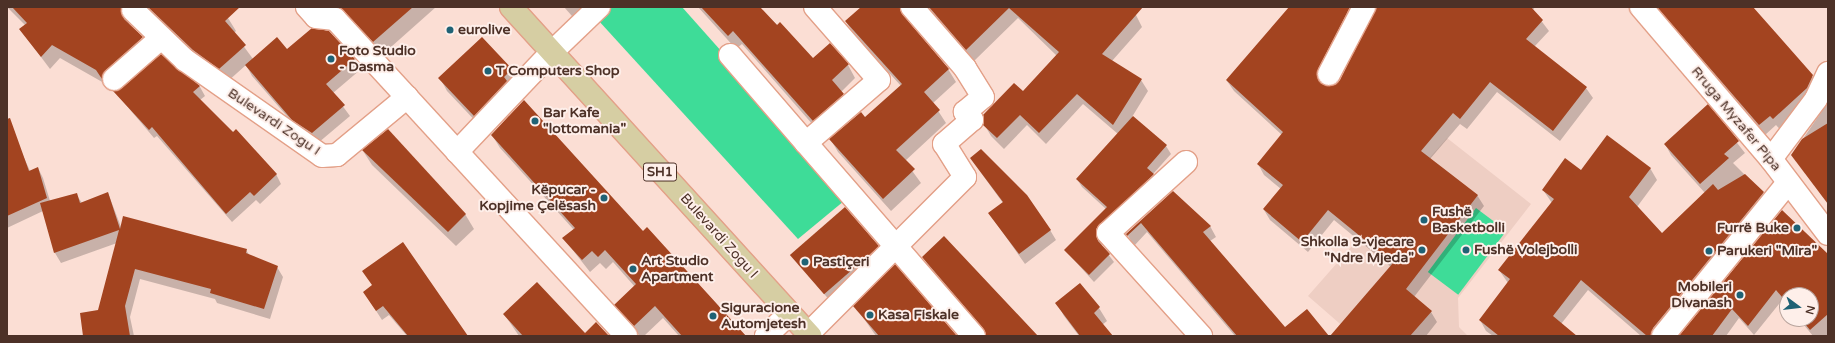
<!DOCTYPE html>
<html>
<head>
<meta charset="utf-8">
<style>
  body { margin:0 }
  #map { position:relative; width:1835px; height:343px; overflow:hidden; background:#fbded4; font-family:"Varela Round",sans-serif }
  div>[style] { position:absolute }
  .built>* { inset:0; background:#eecec3 }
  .green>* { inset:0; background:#3edc98; transform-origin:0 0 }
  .shadow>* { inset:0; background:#0003 }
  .building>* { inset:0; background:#a34420; transform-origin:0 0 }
  .roads { filter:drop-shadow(1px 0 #e3a088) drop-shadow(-1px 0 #e3a088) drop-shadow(0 1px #e3a088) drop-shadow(0 -1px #e3a088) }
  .minor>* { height:22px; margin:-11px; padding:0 11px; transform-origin:11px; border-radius:11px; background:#fff }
  .major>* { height:22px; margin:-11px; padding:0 11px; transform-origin:11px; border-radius:11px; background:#d6cea3 }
  .dots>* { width:11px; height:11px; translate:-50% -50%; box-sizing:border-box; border:2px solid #feefea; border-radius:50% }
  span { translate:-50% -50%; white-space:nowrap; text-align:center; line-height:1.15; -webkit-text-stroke:4px #feefea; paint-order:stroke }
  .shield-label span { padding:1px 3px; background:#feefea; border:1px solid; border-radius:3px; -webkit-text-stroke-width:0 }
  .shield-label { font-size:13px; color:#4d3127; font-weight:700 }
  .poi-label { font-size:14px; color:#4d3127; font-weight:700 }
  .left { translate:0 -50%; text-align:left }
  .right { translate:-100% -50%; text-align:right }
  .street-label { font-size:14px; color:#4d3127 }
  .frame { position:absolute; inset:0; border:8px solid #4d3127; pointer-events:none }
  .north { position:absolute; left:1779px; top:287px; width:40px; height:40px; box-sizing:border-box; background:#feefea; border:1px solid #b7a39c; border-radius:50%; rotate:105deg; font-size:11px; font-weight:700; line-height:16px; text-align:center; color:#4d3127 }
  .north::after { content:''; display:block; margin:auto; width:14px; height:18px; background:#1f6275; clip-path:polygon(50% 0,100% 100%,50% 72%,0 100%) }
</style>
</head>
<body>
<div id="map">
  <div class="built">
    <i style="clip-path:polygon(1447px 138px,1531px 204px,1458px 298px,1459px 327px,1468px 336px,1354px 336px,1308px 296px)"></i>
  </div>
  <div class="green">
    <i style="clip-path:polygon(611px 7px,682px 7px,850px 196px,798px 239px,598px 20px)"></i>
    <i style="left:1476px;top:208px;width:38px;height:80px;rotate:37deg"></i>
  </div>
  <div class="shadow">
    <i style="clip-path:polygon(7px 7px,218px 7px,228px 18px,236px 31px,234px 33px,253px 59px,287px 50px,354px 60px,360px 70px,333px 93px,350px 116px,318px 143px,299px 130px,252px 76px,246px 65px,227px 82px,131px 15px,129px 24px,150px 51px,113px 83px,110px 91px,104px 83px,60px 58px,50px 69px,20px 29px,25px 25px)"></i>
    <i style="clip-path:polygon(313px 7px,436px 7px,382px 55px)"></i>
    <i style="clip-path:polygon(564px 7px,600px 7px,579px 24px)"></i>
    <i style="clip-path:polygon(698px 7px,759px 7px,813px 60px,848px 65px,855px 78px,841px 92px,850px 108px,821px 134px,742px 44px,736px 49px)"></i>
    <i style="clip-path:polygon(862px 7px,1126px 7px,1136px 15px,1142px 27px,1112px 61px,1141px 80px,1148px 91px,1132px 117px,1166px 146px,1171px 154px,1153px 174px,1158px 183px,1100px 237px,1102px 246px,1114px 262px,1094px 282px,1065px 250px,1106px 209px,1082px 187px,1077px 179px,1118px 134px,1083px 104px,1046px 144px,1027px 125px,1004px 149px,991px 136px,984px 124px,1023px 93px,1057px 56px,1018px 18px,973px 62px,907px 16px,908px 23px,948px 69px,956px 82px,933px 103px,946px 123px,905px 161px,921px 183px,891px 211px,838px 152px,831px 140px,865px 119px,901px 86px,854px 34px,846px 22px)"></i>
    <i style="clip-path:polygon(1290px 7px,1343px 7px,1354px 22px,1323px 80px,1324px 85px,1330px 88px,1341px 80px,1376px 7px,1535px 7px,1533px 10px,1549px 31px,1534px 47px,1586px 88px,1593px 98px,1560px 141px,1497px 92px,1467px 129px,1460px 124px,1430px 159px,1477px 195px,1484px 206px,1414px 297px,1431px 312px,1437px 322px,1426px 336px,1349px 336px,1391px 267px,1334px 220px,1308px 252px,1270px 220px,1264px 210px,1281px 189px,1264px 175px,1258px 164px,1282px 135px,1234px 91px,1227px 81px)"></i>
    <i style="clip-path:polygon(1655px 7px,1751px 7px,1812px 76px,1818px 86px,1786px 136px,1776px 125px,1765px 135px)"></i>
    <i style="clip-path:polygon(482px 38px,512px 70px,519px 83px,482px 128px,447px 91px,440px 78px)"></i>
    <i style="clip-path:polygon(161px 56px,200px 87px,205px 96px,200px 100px,276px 174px,281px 184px,260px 204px,256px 200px,232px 222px,157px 136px,154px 138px,115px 92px,123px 89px)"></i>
    <i style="clip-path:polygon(1828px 102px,1828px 204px,1792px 155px)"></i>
    <i style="clip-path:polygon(1708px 106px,1745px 153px,1733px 163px,1763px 193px,1770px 204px,1662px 336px,1641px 336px,1588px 290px,1561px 324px,1575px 336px,1493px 336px,1486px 331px,1480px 320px,1508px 283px,1499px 270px,1552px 203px,1543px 190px,1581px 172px,1650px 168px,1657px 180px,1637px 207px,1662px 234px,1705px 193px,1671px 155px,1665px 144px)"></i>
    <i style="clip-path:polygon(492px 135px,643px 232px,647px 228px,746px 336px,679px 336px,663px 318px,644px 336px,640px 336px,623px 318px,616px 305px,635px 287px,613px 262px,606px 269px,600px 263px,590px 272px,564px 239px,574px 230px,500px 148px)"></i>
    <i style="clip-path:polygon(363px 151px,465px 214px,474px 229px,456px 246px,372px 165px)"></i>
    <i style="clip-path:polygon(22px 153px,30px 171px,38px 168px,43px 178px,50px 201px,76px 194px,82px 203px,108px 193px,121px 227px,246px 250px,250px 256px,277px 267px,283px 277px,270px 319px,217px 303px,215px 299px,140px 279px,130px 317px,134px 336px,84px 336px,99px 311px,117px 243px,61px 263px,55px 253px,43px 211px,7px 228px,7px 158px)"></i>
    <i style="clip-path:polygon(971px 159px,1050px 230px,1056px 240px,1025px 264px,989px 213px,1003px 203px)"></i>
    <i style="clip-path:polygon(1173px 192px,1210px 226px,1216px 237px,1210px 241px,1249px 336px,1235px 336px,1147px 232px,1134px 246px,1127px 234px)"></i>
    <i style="clip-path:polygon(878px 246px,881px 252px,831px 302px,792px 256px)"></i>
    <i style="clip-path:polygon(1828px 255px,1828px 336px,1813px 336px,1799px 319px,1811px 319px,1811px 295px,1787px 295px,1787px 305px,1783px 299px,1754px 335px,1739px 318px,1726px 336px,1680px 336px)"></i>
    <i style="clip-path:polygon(923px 257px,1036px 336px,986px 336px,931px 271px)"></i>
    <i style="clip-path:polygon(1079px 284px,1099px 308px,1107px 321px,1102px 325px,1112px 336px,1079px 336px,1064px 316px,1057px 303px)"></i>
    <i style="clip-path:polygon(364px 292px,465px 336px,407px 336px,389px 315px,382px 320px)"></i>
    <i style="clip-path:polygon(855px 306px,956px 336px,876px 336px)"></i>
    <i style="clip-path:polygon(504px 314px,585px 334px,608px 336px,519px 336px)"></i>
  </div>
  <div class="building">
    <i style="clip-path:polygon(12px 7px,121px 7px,124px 19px,143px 37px,106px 70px,102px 79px,96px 70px,52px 45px,41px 57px,19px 29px,27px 23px)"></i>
    <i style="clip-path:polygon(148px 7px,240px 7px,225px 21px,246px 45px,219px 69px,193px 50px)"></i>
    <i style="clip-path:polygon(337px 7px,413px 7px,373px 42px,344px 11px)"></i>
    <i style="clip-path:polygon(701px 7px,760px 7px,777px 25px,780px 22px,813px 58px,830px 43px,849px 64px,832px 80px,844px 94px,813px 121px,733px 31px,728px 36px)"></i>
    <i style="clip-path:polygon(861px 7px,900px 7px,903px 15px,949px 69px,924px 92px,940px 110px,896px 150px,915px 169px,883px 199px,829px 139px,861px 112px,865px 117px,902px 84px,845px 21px)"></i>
    <i style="clip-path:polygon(929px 7px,1143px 7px,1102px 54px,1142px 79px,1113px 125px,1077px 94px,1039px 133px,1020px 115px,997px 138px,983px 125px,983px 115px,1014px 83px,1023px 91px,1059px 52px,1009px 8px,966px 50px)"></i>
    <i style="clip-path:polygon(1289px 7px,1350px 7px,1318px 69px,1318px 80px,1324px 85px,1335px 85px,1340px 80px,1376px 7px,1531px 7px,1543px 20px,1526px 39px,1587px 87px,1553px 131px,1490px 82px,1460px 119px,1453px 113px,1421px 151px,1478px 195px,1406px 289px,1432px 311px,1410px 336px,1330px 336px,1393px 263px,1328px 210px,1302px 242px,1263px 209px,1283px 185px,1257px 164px,1283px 132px,1226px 80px)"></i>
    <i style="clip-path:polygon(1657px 7px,1753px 7px,1813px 75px,1807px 88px,1773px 119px,1770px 116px,1759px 125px)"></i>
    <i style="clip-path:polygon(312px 28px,329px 31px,355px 59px,326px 84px,345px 105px,312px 133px,292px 120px,245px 65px,277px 37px,287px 49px)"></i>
    <i style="clip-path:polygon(482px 37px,512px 69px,504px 77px,507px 81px,474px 116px,438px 78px)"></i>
    <i style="clip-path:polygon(161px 54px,200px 86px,193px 92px,233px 132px,236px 129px,277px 174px,254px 196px,250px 192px,226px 214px,152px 127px,149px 130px,113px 91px,122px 88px)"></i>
    <i style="clip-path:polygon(524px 100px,643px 231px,647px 227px,746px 336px,682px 336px,655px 306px,634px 326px,614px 305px,636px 284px,605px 250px,598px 257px,592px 251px,582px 260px,562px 238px,575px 228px,491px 135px)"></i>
    <i style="clip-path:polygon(1708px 104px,1739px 141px,1724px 154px,1729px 158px,1700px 184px,1664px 144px)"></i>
    <i style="clip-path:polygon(1133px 116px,1167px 145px,1147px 168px,1154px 174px,1096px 229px,1098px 241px,1110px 254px,1089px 275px,1064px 250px,1107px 207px,1076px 179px)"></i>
    <i style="clip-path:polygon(10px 118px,29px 171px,38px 167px,47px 198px,7px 216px,7px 119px)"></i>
    <i style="clip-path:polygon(1828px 123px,1828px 204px,1791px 155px,1802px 139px)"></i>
    <i style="clip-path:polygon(388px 129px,466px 214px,448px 232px,362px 150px)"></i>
    <i style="clip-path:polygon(1607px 135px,1651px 168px,1629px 197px,1662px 233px,1713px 184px,1718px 190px,1745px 174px,1764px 192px,1653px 328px,1651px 336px,1647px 336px,1581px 280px,1553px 316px,1577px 336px,1499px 336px,1479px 320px,1510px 279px,1498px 270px,1554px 199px,1542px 190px,1565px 158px,1581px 170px)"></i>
    <i style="clip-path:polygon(981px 149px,1027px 195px,1051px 230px,1019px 254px,988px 213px,1003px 202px,970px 158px)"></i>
    <i style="clip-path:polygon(1173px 191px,1211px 226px,1203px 232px,1285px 327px,1307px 309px,1329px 336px,1237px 336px,1141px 223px,1127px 236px,1126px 234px)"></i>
    <i style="clip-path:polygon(108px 192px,120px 229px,123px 216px,247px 249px,246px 253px,278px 266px,264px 309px,210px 293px,211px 289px,135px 269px,125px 306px,130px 336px,83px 336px,80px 313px,98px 310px,119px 230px,54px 253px,40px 203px,77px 193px,80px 203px)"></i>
    <i style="left:845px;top:207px;width:52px;height:73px;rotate:49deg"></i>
    <i style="clip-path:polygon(1782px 210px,1828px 254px,1828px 314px,1810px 330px,1801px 319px,1811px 319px,1811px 295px,1787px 295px,1787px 303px,1776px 290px,1748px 326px,1732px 309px,1712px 336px,1679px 336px)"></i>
    <i style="clip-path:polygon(944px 236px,1038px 336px,986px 336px,983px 328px,922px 257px)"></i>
    <i style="clip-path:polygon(403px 242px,468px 336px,408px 336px,383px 306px,376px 311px,363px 292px,372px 285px,362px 271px)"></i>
    <i style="clip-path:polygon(895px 264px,957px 336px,879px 336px,853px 306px)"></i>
    <i style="clip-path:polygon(537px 282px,585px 333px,596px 322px,609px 336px,523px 336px,503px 314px)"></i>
    <i style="clip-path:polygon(1080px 283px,1100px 307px,1094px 313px,1113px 336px,1080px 336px,1055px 303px)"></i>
  </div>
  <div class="roads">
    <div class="minor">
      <i style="left:307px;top:7px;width:13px;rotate:48deg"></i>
      <i style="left:316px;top:17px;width:19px;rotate:6deg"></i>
      <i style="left:335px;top:19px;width:430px;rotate:47.4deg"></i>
      <i style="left:1641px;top:7px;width:200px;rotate:49.5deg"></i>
      <i style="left:1771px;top:159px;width:94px;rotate:52.8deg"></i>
      <i style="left:133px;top:10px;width:72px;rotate:43.9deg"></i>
      <i style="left:185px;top:60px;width:167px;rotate:35deg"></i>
      <i style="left:322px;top:156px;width:15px;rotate:-4deg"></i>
      <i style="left:337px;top:155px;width:91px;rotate:-39.6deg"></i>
      <i style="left:730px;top:55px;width:116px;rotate:49.2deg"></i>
      <i style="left:806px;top:143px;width:96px;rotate:-40.8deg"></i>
      <i style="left:879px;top:80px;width:97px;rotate:-131.2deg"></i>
      <i style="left:1329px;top:74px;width:76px;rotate:-62.4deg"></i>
      <i style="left:114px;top:79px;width:62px;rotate:-41.1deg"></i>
      <i style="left:806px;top:143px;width:256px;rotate:49deg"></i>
      <i style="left:457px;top:152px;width:138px;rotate:-46.5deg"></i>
      <i style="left:552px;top:52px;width:65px;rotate:-43.8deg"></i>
      <i style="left:1771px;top:159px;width:75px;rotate:-53.1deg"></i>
      <i style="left:1816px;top:99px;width:29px;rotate:-65deg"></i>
      <i style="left:1186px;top:162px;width:105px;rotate:137.7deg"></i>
      <i style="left:1108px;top:233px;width:139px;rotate:47.9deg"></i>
      <i style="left:808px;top:334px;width:222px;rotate:-45deg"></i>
      <i style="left:965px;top:177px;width:39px;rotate:-122deg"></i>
      <i style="left:944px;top:144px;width:37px;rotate:-41deg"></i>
      <i style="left:972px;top:120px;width:11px;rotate:-131deg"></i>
      <i style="left:965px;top:112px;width:23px;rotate:-40deg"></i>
      <i style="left:983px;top:97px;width:34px;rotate:-122deg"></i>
      <i style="left:965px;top:68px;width:81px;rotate:-131deg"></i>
      <i style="left:766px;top:336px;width:32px;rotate:-44deg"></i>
      <i style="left:1663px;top:336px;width:198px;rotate:-50.8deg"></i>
    </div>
    <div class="major">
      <i style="left:511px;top:7px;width:445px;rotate:47.7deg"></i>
    </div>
  </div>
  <div class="dots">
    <i style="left:450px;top:30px;background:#1f6275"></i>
    <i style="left:331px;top:59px;background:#1f6275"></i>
    <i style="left:488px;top:71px;background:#1f6275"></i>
    <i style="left:535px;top:121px;background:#1f6275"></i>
    <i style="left:604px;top:198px;background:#1f6275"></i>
    <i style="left:1424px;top:220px;background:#1f6275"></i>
    <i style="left:1797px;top:228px;background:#1f6275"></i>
    <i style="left:1422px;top:250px;background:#1f6275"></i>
    <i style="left:1466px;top:250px;background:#1f6275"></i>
    <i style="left:1709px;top:251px;background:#1f6275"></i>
    <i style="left:805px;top:262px;background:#1f6275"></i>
    <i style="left:633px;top:269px;background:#1f6275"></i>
    <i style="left:1740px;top:295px;background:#1f6275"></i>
    <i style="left:870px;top:315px;background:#1f6275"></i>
    <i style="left:713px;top:316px;background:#1f6275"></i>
  </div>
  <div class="shield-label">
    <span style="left:660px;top:172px">SH1</span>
  </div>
  <div class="poi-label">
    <span class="left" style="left:458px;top:30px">eurolive</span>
    <span class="left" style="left:339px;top:59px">Foto Studio<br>- Dasma</span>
    <span class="left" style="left:496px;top:71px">T Computers Shop</span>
    <span class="left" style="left:543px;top:121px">Bar Kafe<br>"lottomania"</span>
    <span class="right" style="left:596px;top:198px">Këpucar -<br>Kopjime Çelësash</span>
    <span class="left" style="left:1432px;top:220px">Fushë<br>Basketbolli</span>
    <span class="right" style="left:1789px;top:228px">Furrë Buke</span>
    <span class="right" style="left:1414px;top:250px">Shkolla 9-vjecare<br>"Ndre Mjeda"</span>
    <span class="left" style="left:1474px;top:250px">Fushë Volejbolli</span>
    <span class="left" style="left:1717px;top:251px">Parukeri "Mira"</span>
    <span class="left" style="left:641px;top:269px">Art Studio<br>Apartment</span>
    <span class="left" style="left:813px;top:262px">Pastiçeri</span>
    <span class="right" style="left:1732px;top:295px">Mobileri<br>Divanash</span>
    <span class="left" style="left:721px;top:316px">Siguracione<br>Automjetesh</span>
    <span class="left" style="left:878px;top:315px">Kasa Fiskale</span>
  </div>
  <div class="street-label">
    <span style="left:1736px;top:119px;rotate:50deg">Rruga Myzafer Pipa</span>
    <span style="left:274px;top:122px;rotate:34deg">Bulevardi Zogu I</span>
    <span style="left:719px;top:236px;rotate:48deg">Bulevardi Zogu I</span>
  </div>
  <div class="frame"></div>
  <div class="north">N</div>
</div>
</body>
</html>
